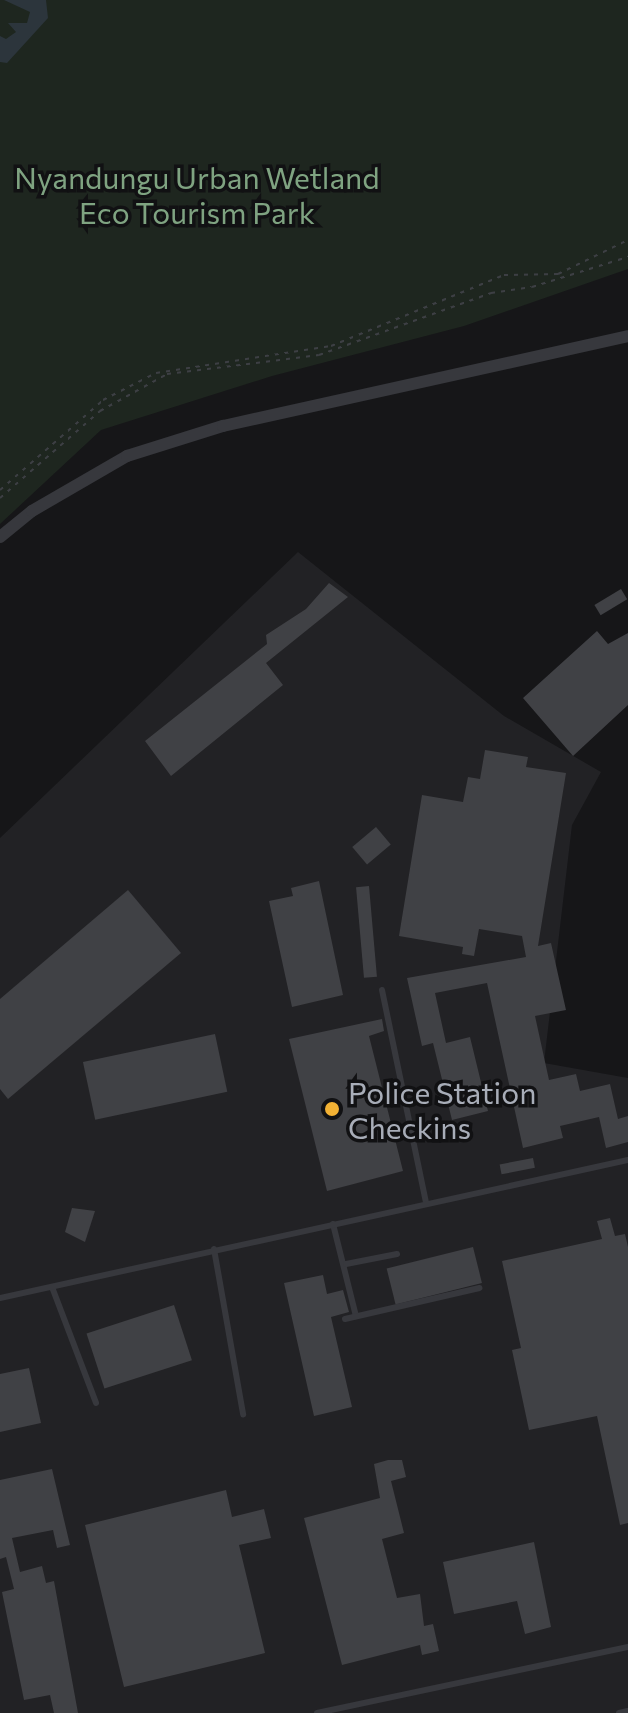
<!DOCTYPE html>
<html>
<head>
<meta charset="utf-8">
<style>
  body { margin:0 }
  #map { position:relative; width:628px; height:1713px; overflow:hidden; background:#161618; font-family:Commissioner,sans-serif }
  div>[style] { position:absolute }
  .built>* { inset:0; background:#222225 }
  .green>* { inset:0; background:#1e261f }
  .water>* { inset:0; background:#2c353c }
  .building>* { inset:0; background:#404145; transform-origin:0 0 }
  .path>* { height:2px; margin-top:-1px; transform-origin:0; background:repeating-linear-gradient(90deg,#3d3f44 0 4px,transparent 0 10px) }
  .lane>* { height:6px; margin:-3px; padding:0 3px; transform-origin:3px; border-radius:3px; background:#37383d }
  .street>* { height:12px; margin:-6px; padding:0 6px; transform-origin:6px; border-radius:6px; background:#37383d }
  .dots>* { width:22px; height:22px; translate:-50% -50%; box-sizing:border-box; border:4px solid #111113; border-radius:50% }
  span { translate:-50% -50%; white-space:nowrap; text-align:center; line-height:1.15; -webkit-text-stroke:7px #111113; paint-order:stroke }
  .park-label { font-size:30px; color:#7fa381 }
  .poi-label { font-size:30px; color:#a8adb8 }
  .left { translate:0 -50%; text-align:left }
</style>
</head>
<body>
<div id="map">
  <div class="built">
    <i style="clip-path:polygon(298px 552px,504px 716px,601px 772px,572px 825px,544px 1063px,628px 1078px,628px 1713px,0 1713px,0 838px)"></i>
  </div>
  <div class="green">
    <i style="clip-path:polygon(0 0,628px 0,628px 269px,464px 326px,272px 376px,101px 430px,0 524px)"></i>
  </div>
  <div class="water">
    <i style="clip-path:polygon(4px 0,46px 0,48px 18px,7px 63px,0 62px,0 36px,6px 39px,16px 32px,8px 23px,27px 23px,30px 12px)"></i>
  </div>
  <div class="building">
    <i style="clip-path:polygon(329px 583px,348px 597px,266px 663px,283px 685px,171px 776px,145px 741px,267px 644px,266px 635px,306px 609px)"></i>
    <i style="left:621px;top:589px;width:12px;height:31px;rotate:59deg"></i>
    <i style="clip-path:polygon(597px 631px,608px 644px,628px 633px,628px 705px,573px 756px,523px 698px)"></i>
    <i style="clip-path:polygon(485px 750px,528px 757px,526px 767px,566px 773px,538px 946px,551px 943px,566px 1010px,535px 1016px,549px 1080px,576px 1074px,580px 1091px,610px 1084px,618px 1119px,628px 1116px,628px 1142px,606px 1148px,599px 1117px,560px 1126px,563px 1138px,523px 1148px,487px 983px,435px 993px,446px 1043px,470px 1037px,488px 1111px,452px 1120px,433px 1043px,422px 1046px,407px 978px,526px 957px,522px 936px,479px 929px,474px 956px,462px 954px,463px 947px,399px 936px,422px 795px,463px 802px,468px 777px,480px 779px)"></i>
    <i style="left:376px;top:827px;width:23px;height:31px;rotate:50deg"></i>
    <i style="clip-path:polygon(319px 881px,343px 995px,292px 1007px,269px 901px,293px 896px,291px 888px)"></i>
    <i style="left:369px;top:886px;width:91px;height:13px;rotate:85deg"></i>
    <i style="clip-path:polygon(128px 890px,181px 953px,8px 1099px,0 1089px,0 999px)"></i>
    <i style="clip-path:polygon(382px 1019px,384px 1031px,369px 1036px,403px 1171px,327px 1191px,289px 1039px)"></i>
    <i style="left:215px;top:1034px;width:59px;height:135px;rotate:78deg"></i>
    <i style="left:533px;top:1158px;width:10px;height:34px;rotate:79deg"></i>
    <i style="clip-path:polygon(72px 1208px,95px 1211px,85px 1242px,65px 1232px)"></i>
    <i style="clip-path:polygon(610px 1218px,615px 1236px,625px 1234px,628px 1247px,628px 1523px,620px 1525px,597px 1416px,529px 1430px,512px 1350px,521px 1348px,502px 1261px,602px 1239px,597px 1221px)"></i>
    <i style="left:473px;top:1247px;width:37px;height:89px;rotate:76deg"></i>
    <i style="clip-path:polygon(323px 1275px,327px 1294px,343px 1290px,349px 1312px,331px 1317px,352px 1407px,314px 1416px,284px 1283px)"></i>
    <i style="left:174px;top:1305px;width:58px;height:92px;rotate:72deg"></i>
    <i style="clip-path:polygon(29px 1368px,41px 1423px,0 1432px,0 1374px)"></i>
    <i style="clip-path:polygon(388px 1460px,402px 1460px,406px 1477px,391px 1481px,404px 1533px,382px 1539px,397px 1598px,420px 1594px,424px 1626px,433px 1624px,439px 1651px,422px 1655px,420px 1645px,342px 1665px,304px 1518px,380px 1498px,374px 1464px)"></i>
    <i style="clip-path:polygon(52px 1469px,70px 1545px,57px 1548px,53px 1530px,12px 1538px,20px 1572px,42px 1566px,46px 1583px,54px 1581px,78px 1713px,54px 1713px,50px 1695px,24px 1700px,2px 1592px,14px 1589px,6px 1557px,0 1559px,0 1480px)"></i>
    <i style="clip-path:polygon(226px 1490px,232px 1517px,264px 1509px,271px 1538px,239px 1545px,265px 1653px,124px 1687px,85px 1525px)"></i>
    <i style="clip-path:polygon(534px 1542px,551px 1627px,525px 1634px,517px 1601px,454px 1614px,443px 1562px)"></i>
  </div>
  <div class="path">
    <i style="left:0;top:490px;width:137px;rotate:-41.1deg"></i>
    <i style="left:103px;top:400px;width:59px;rotate:-27deg"></i>
    <i style="left:156px;top:373px;width:177px;rotate:-8.8deg"></i>
    <i style="left:331px;top:346px;width:187px;rotate:-22.3deg"></i>
    <i style="left:504px;top:275px;width:54px;rotate:-1.1deg"></i>
    <i style="left:558px;top:274px;width:78px;rotate:-25.9deg"></i>
    <i style="left:0;top:498px;width:133px;rotate:-41deg"></i>
    <i style="left:100px;top:411px;width:77px;rotate:-28.9deg"></i>
    <i style="left:167px;top:374px;width:153px;rotate:-7.1deg"></i>
    <i style="left:319px;top:355px;width:183px;rotate:-19.8deg"></i>
    <i style="left:491px;top:293px;width:41px;rotate:-8.3deg"></i>
    <i style="left:532px;top:287px;width:101px;rotate:-17.4deg"></i>
  </div>
  <div class="lane">
    <i style="left:382px;top:990px;width:217px;rotate:78.3deg"></i>
    <i style="left:333px;top:1224px;width:95px;rotate:76deg"></i>
    <i style="left:214px;top:1249px;width:168px;rotate:80deg"></i>
    <i style="left:346px;top:1264px;width:52px;rotate:-11.1deg"></i>
    <i style="left:52px;top:1287px;width:124px;rotate:69.2deg"></i>
    <i style="left:0;top:1298px;width:643px;rotate:-12.39deg"></i>
    <i style="left:345px;top:1319px;width:138px;rotate:-13deg"></i>
    <i style="left:317px;top:1713px;width:318px;rotate:-12deg"></i>
    <i style="left:619px;top:1713px;width:9px;rotate:-13deg"></i>
  </div>
  <div class="street">
    <i style="left:0;top:537px;width:41px;rotate:-39.1deg"></i>
    <i style="left:32px;top:511px;width:110px;rotate:-30.1deg"></i>
    <i style="left:127px;top:456px;width:101px;rotate:-17.4deg"></i>
    <i style="left:223px;top:426px;width:415px;rotate:-12.5deg"></i>
  </div>
  <div class="dots">
    <i style="left:332px;top:1109px;background:#f2b134"></i>
  </div>
  <div class="park-label">
    <span style="left:197px;top:194px">Nyandungu Urban Wetland<br>Eco Tourism Park</span>
  </div>
  <div class="poi-label">
    <span class="left" style="left:348px;top:1109px">Police Station<br>Checkins</span>
  </div>
</div>
</body>
</html>
